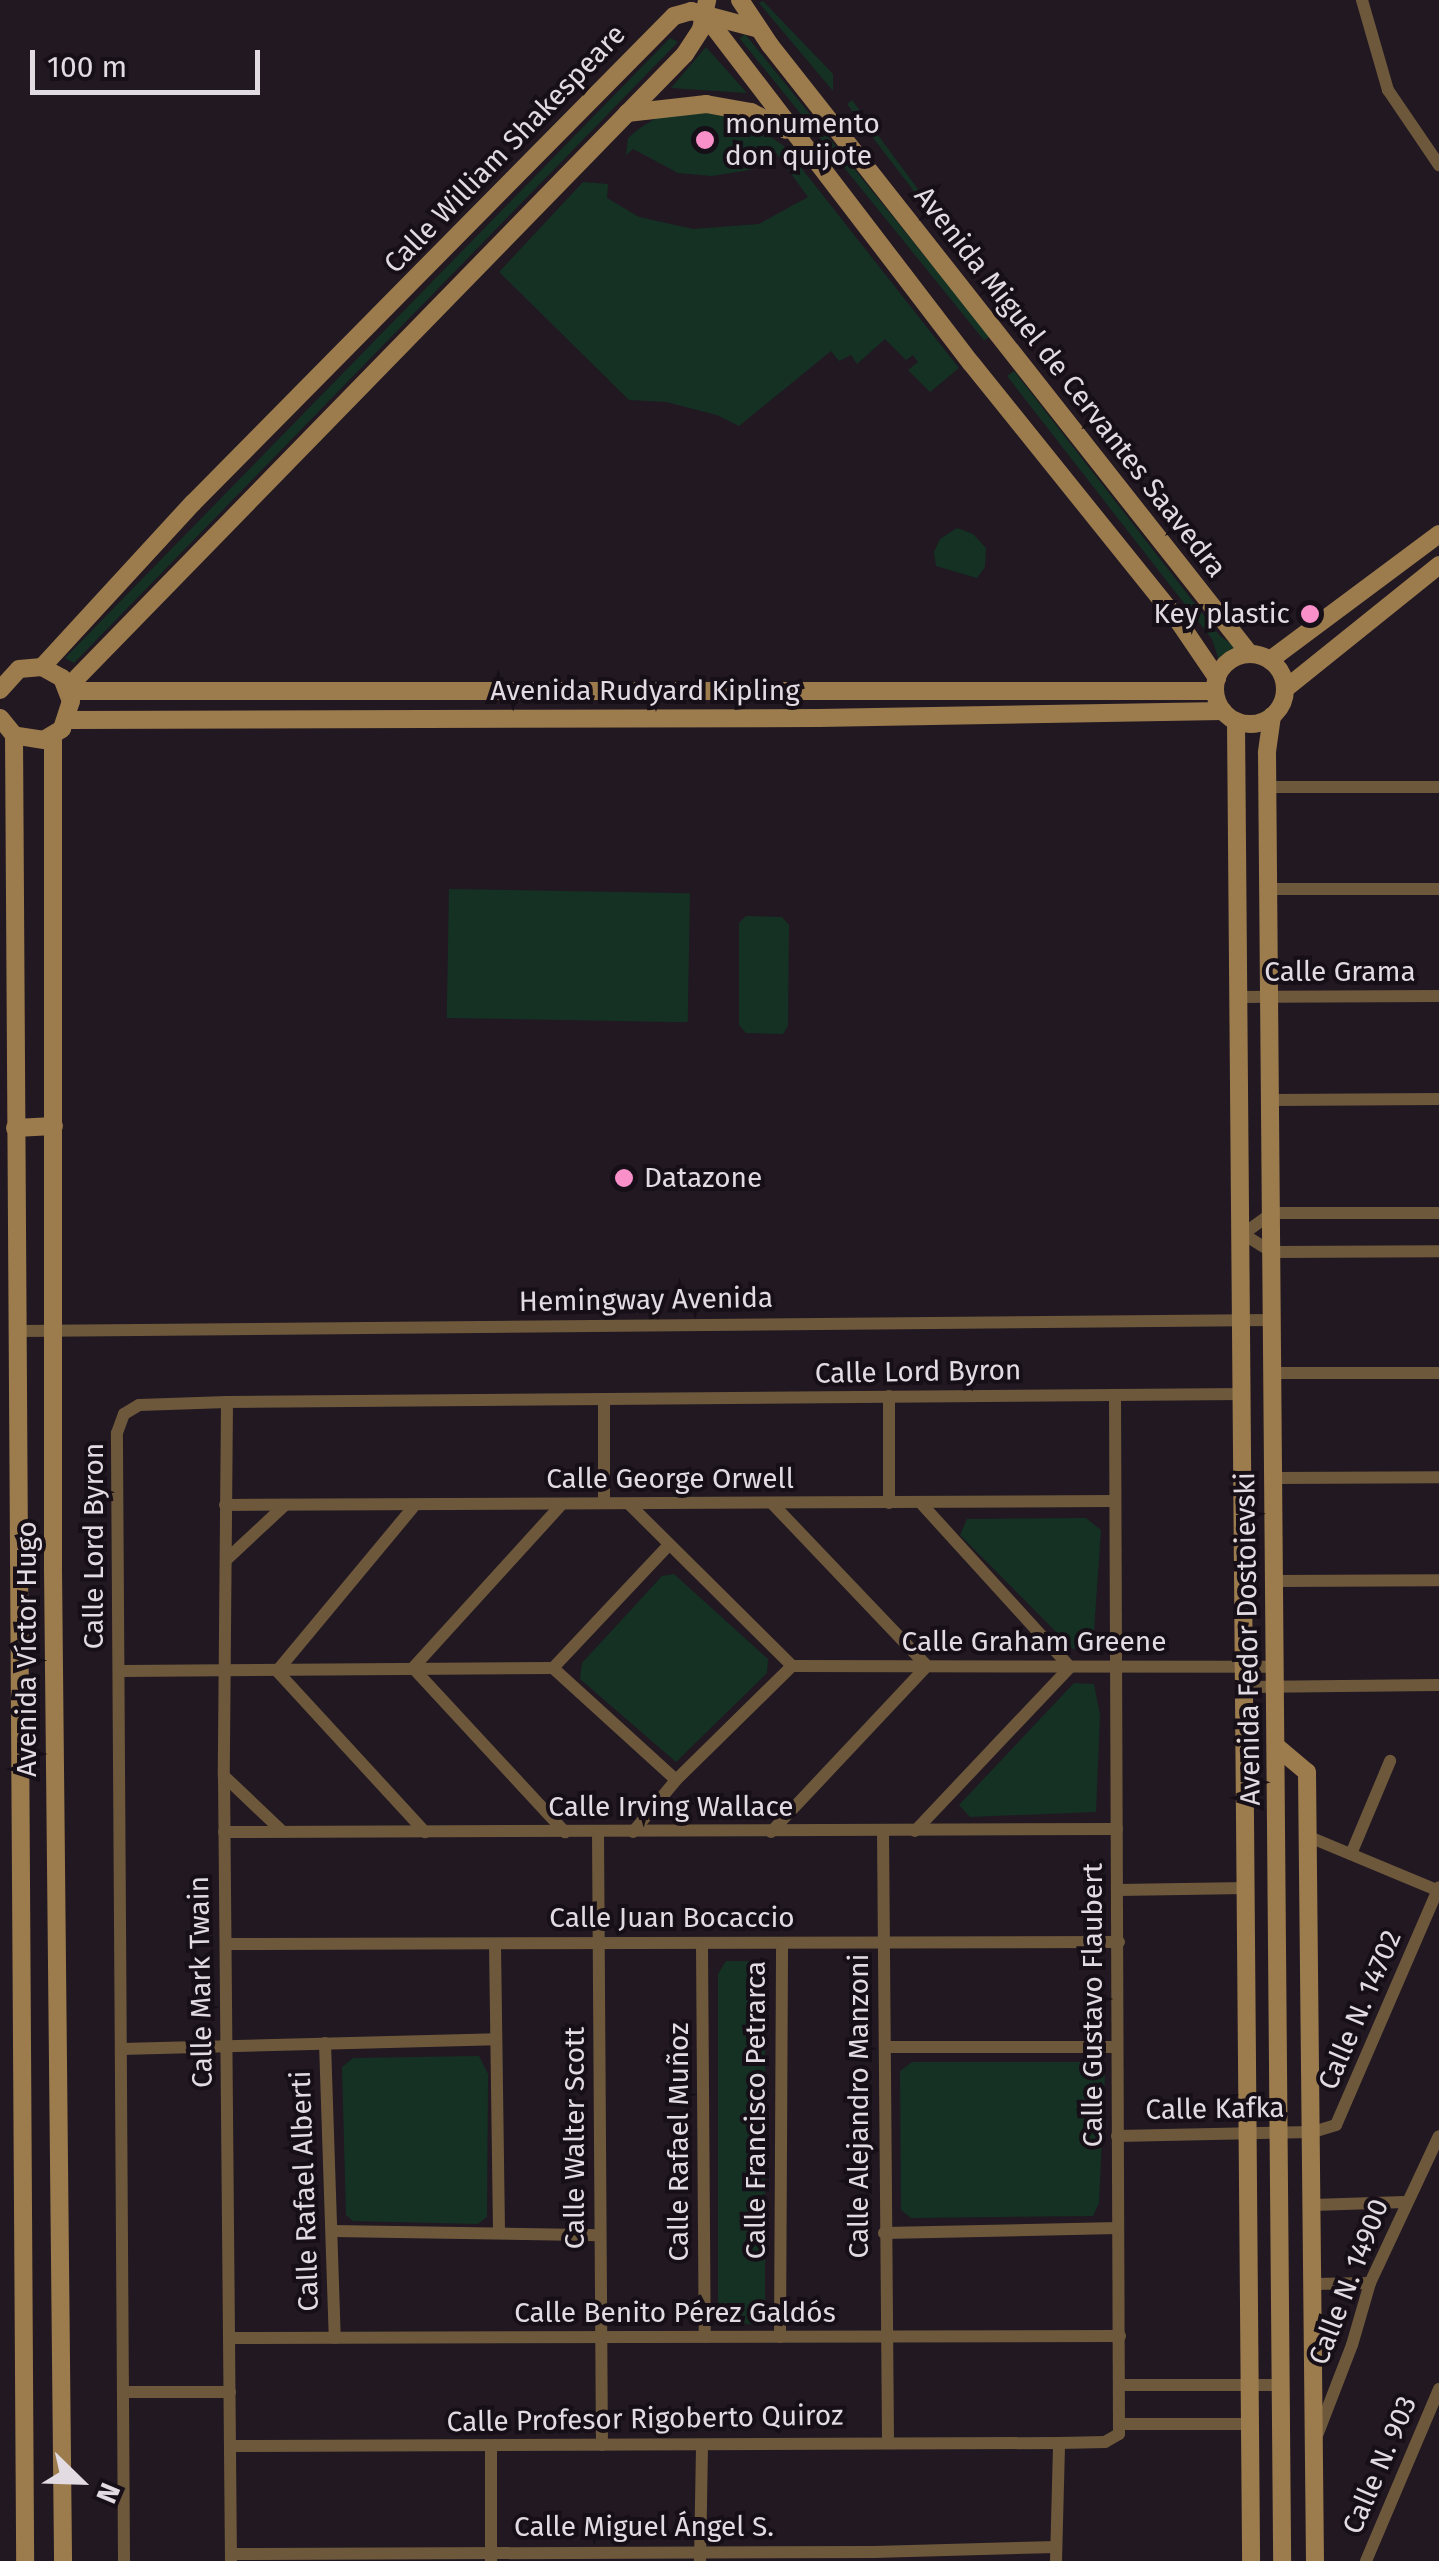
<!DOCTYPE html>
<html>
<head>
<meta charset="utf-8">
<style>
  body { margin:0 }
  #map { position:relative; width:1439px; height:2561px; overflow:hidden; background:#211821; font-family:"Fira Sans",sans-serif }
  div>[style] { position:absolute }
  .green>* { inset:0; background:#143124; transform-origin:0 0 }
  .street>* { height:12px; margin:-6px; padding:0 6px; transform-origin:6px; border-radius:6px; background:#6d583c }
  .secondary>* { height:18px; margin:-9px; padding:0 9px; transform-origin:9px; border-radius:9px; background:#9c7b4d }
  .secondary>.ring { margin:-9px; padding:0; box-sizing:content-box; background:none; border:18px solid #9c7b4d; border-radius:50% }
  .dots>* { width:28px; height:28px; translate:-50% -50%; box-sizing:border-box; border:5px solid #170f17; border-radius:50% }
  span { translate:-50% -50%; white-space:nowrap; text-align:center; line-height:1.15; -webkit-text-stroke:8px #170f17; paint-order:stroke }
  .poi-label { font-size:28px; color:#e2dbe1 }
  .left { translate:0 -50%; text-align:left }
  .right { translate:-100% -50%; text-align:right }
  .street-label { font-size:28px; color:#e2dbe1 }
  .north { position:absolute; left:30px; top:2431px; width:100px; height:100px; -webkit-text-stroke:8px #170f17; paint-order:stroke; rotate:113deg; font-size:28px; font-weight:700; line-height:40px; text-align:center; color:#e2dbe1 }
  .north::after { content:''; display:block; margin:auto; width:35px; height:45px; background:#e2dbe1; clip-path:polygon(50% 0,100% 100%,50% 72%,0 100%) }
  .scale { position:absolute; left:30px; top:50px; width:230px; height:45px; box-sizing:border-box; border:5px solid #e2dbe1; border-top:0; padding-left:12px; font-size:30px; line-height:35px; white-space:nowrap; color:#e2dbe1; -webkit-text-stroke:8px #170f17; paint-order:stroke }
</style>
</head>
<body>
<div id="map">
  <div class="green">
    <i style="clip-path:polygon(763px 1px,833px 74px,833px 91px,759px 3px)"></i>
    <i style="left:745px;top:34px;width:389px;height:7px;rotate:51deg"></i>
    <i style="clip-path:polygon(670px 38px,678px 42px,74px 663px,65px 658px)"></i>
    <i style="clip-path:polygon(706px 47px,747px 93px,671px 88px)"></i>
    <i style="clip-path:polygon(852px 100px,926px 200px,923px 203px,847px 104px)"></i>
    <i style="clip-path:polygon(694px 108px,743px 118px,784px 146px,959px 368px,930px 392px,908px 370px,918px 362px,913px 355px,906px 360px,885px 339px,857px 364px,851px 355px,839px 361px,831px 351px,739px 426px,717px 415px,666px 402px,629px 400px,499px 272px,583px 182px,608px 184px,607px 198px,639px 217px,693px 229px,759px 224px,808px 197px,776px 153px,750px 170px,712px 176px,678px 173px,633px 149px,626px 155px,628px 138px,640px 128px,658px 117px)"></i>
    <i style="clip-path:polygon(1014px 371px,1220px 636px,1241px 651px,1220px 664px,1212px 639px,1007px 376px)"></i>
    <i style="clip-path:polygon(957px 528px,973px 534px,986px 548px,985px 567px,977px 578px,936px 566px,934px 552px,940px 539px)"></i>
    <i style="left:449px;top:889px;width:241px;height:129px;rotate:1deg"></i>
    <i style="clip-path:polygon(746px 916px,782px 917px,789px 925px,788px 1026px,783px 1034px,746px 1033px,739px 1025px,739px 923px)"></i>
    <i style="clip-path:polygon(1086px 1518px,1101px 1530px,1093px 1646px,1073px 1649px,960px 1535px,967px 1519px)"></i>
    <i style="clip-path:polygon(674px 1574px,768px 1659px,767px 1673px,676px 1762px,580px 1679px,582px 1663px,662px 1576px)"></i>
    <i style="clip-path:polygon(1074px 1683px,1094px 1684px,1100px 1715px,1096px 1812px,970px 1817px,959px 1805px)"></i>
    <i style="clip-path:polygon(726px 1961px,759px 1961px,765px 1977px,765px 2314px,756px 2325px,729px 2321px,718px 2311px,718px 1974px)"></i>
    <i style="clip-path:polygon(479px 2056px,488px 2074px,487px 2217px,478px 2224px,353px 2221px,346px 2215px,342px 2067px,353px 2058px)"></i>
    <i style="clip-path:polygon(912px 2062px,1091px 2062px,1105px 2073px,1099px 2203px,1093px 2216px,911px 2218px,901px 2210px,900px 2071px)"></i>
  </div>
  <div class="street">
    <i style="left:1362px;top:0;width:94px;rotate:73.9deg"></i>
    <i style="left:1388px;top:90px;width:91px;rotate:55.8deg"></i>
    <i style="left:1267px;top:787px;width:172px"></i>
    <i style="left:1268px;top:889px;width:171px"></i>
    <i style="left:1241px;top:997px;width:198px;rotate:-0.3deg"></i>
    <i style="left:1271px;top:1100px;width:168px;rotate:-0.3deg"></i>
    <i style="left:1439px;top:1213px;width:167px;rotate:180deg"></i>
    <i style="left:1272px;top:1213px;width:36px;rotate:144deg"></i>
    <i style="left:1243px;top:1234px;width:34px;rotate:32deg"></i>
    <i style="left:1272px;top:1252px;width:167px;rotate:-0.3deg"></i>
    <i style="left:20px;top:1331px;width:1253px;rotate:-0.5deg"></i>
    <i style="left:1273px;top:1373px;width:166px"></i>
    <i style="left:889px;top:1396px;width:107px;rotate:90deg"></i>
    <i style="left:604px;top:1401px;width:102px;rotate:90deg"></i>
    <i style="left:227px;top:1402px;width:374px;rotate:90.5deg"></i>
    <i style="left:224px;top:1776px;width:785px;rotate:89.49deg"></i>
    <i style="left:1274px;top:1478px;width:165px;rotate:-0.3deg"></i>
    <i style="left:562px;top:1504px;width:222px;rotate:132.3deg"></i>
    <i style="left:413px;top:1668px;width:224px;rotate:47.2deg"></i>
    <i style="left:629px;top:1504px;width:230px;rotate:44.8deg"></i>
    <i style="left:792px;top:1666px;width:484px;rotate:0.1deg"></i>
    <i style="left:225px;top:1505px;width:890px;rotate:-0.26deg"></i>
    <i style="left:415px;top:1505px;width:216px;rotate:129.7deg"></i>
    <i style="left:277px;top:1671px;width:219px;rotate:47.4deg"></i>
    <i style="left:226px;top:1560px;width:81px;rotate:-43deg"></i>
    <i style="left:1275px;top:1581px;width:164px;rotate:-0.3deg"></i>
    <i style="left:553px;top:1668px;width:168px;rotate:-46.7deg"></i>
    <i style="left:120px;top:1671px;width:433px;rotate:-0.4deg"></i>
    <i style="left:553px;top:1668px;width:166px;rotate:42.3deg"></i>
    <i style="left:1246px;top:1687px;width:193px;rotate:-0.6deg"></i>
    <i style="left:224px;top:1776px;width:81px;rotate:43.5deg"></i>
    <i style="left:883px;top:1831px;width:610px;rotate:89.53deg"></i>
    <i style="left:915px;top:1831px;width:226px;rotate:-46.6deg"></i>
    <i style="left:1070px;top:1667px;width:222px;rotate:-132.3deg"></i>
    <i style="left:224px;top:1832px;width:893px;rotate:-0.19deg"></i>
    <i style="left:598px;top:1832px;width:613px;rotate:89.63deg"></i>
    <i style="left:633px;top:1832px;width:67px;rotate:-50.4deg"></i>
    <i style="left:676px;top:1780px;width:163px;rotate:-44.5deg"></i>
    <i style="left:771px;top:1832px;width:228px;rotate:-46.8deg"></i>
    <i style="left:927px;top:1666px;width:225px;rotate:-133.6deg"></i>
    <i style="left:1307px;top:1836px;width:143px;rotate:22.6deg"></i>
    <i style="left:1351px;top:1854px;width:101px;rotate:-67.2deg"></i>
    <i style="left:1118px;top:1890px;width:129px;rotate:-0.9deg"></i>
    <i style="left:226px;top:1944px;width:893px;rotate:-0.13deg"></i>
    <i style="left:495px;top:1944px;width:289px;rotate:89.2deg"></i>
    <i style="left:702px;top:1945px;width:392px;rotate:89.6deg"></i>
    <i style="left:325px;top:2043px;width:295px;rotate:88.1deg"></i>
    <i style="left:885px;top:2047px;width:232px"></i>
    <i style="left:121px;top:2049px;width:375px;rotate:-1.5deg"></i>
    <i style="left:1117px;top:2136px;width:196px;rotate:-1.2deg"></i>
    <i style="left:1313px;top:2132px;width:24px;rotate:-17deg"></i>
    <i style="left:1336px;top:2125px;width:259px;rotate:-66.6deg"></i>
    <i style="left:1313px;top:2205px;width:92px;rotate:-1.9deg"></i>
    <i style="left:333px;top:2231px;width:267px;rotate:0.9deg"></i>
    <i style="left:884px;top:2233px;width:234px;rotate:-1.2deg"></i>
    <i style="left:1313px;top:2284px;width:57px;rotate:-1deg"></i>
    <i style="left:780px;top:2337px;width:393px;rotate:-89.7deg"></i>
    <i style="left:230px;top:2338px;width:890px;rotate:-0.13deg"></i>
    <i style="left:1121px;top:2385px;width:160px"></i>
    <i style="left:123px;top:2392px;width:107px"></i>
    <i style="left:1120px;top:2424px;width:130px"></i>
    <i style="left:1318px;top:2433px;width:94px;rotate:-68.9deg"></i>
    <i style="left:1352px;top:2345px;width:65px;rotate:-73.8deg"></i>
    <i style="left:1370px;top:2283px;width:162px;rotate:-64.9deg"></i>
    <i style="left:232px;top:2446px;width:827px;rotate:-0.21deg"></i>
    <i style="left:1059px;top:2443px;width:46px;rotate:-1.2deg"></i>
    <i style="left:1105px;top:2442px;width:16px;rotate:-30deg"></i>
    <i style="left:1119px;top:2434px;width:1039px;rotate:-90.22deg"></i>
    <i style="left:491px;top:2446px;width:115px;rotate:90deg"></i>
    <i style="left:231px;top:2554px;width:643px;rotate:-0.18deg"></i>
    <i style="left:874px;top:2552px;width:182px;rotate:-1.6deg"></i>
    <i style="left:124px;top:2561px;width:1128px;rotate:-90.36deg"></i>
    <i style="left:117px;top:1433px;width:20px;rotate:-70deg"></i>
    <i style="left:124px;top:1414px;width:17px;rotate:-31deg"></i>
    <i style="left:139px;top:1405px;width:88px;rotate:-2deg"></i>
    <i style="left:227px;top:1402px;width:1017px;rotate:-0.45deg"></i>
    <i style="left:700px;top:2561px;width:114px;rotate:-89deg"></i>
    <i style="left:1056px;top:2561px;width:118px;rotate:-88.5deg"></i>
    <i style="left:1366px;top:2561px;width:187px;rotate:-67deg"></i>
  </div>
  <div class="secondary">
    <i style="left:740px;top:0;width:54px;rotate:56.3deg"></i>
    <i style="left:770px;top:45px;width:775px;rotate:51.76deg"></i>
    <i style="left:704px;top:14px;width:439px;rotate:52.6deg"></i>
    <i style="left:971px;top:363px;width:332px;rotate:51.2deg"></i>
    <i style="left:1179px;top:622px;width:68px;rotate:55.8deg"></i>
    <i style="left:627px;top:113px;width:80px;rotate:-6.5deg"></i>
    <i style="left:706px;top:104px;width:46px;rotate:10.1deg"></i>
    <i style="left:751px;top:112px;width:39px;rotate:27deg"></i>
    <i class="ring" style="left:1215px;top:654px;width:52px;height:52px"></i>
    <i style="left:1270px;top:660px;width:211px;rotate:-36.7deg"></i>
    <i style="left:42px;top:667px;width:223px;rotate:-47.4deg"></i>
    <i style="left:193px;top:503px;width:684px;rotate:-45.36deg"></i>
    <i style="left:674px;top:16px;width:18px;rotate:-16deg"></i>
    <i style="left:691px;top:11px;width:70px;rotate:14.8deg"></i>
    <i style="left:68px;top:687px;width:884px;rotate:-45.73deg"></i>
    <i style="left:685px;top:54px;width:30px;rotate:-57deg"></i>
    <i style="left:701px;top:29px;width:30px;rotate:-78deg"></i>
    <i style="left:1285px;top:689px;width:198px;rotate:-38.8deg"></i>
    <i style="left:0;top:690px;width:28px;rotate:-48deg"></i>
    <i style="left:19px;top:669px;width:23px;rotate:-5deg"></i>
    <i style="left:42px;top:667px;width:23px;rotate:29deg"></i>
    <i style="left:62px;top:678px;width:25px;rotate:69deg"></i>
    <i style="left:71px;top:701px;width:29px;rotate:108deg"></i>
    <i style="left:62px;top:729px;width:21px;rotate:149deg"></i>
    <i style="left:44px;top:740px;width:30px;rotate:-171deg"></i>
    <i style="left:14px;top:735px;width:22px;rotate:-129deg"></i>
    <i style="left:69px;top:691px;width:1146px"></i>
    <i style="left:1272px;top:716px;width:37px;rotate:98deg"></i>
    <i style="left:1267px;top:753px;width:1808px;rotate:89.52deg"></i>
    <i style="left:68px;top:720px;width:750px;rotate:-0.15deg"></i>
    <i style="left:818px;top:718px;width:405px;rotate:-1deg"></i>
    <i style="left:1236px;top:721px;width:1840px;rotate:89.53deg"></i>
    <i style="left:14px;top:735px;width:1826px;rotate:89.65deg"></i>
    <i style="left:53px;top:736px;width:833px;rotate:90deg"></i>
    <i style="left:53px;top:1569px;width:992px;rotate:89.42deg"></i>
    <i style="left:15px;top:1128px;width:39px;rotate:-3deg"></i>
    <i style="left:1277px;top:1747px;width:39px;rotate:40deg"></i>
    <i style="left:1307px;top:1772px;width:789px;rotate:89.42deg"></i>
  </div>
  <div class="dots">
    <i style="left:705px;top:140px;background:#f990ca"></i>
    <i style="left:1310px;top:614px;background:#f990ca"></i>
    <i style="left:624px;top:1178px;background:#f990ca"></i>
  </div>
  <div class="poi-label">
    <span class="left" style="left:725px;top:140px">monumento<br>don quijote</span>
    <span class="right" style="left:1290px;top:614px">Key plastic</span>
    <span class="left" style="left:644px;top:1178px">Datazone</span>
  </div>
  <div class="street-label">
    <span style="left:505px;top:149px;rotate:-46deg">Calle William Shakespeare</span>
    <span style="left:1070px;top:382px;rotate:52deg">Avenida Miguel de Cervantes Saavedra</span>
    <span style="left:645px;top:691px">Avenida Rudyard Kipling</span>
    <span style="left:1340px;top:972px">Calle Grama</span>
    <span style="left:646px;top:1300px;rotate:-1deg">Hemingway Avenida</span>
    <span style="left:918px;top:1372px;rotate:-1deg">Calle Lord Byron</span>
    <span style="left:670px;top:1479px">Calle George Orwell</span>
    <span style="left:94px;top:1546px;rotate:-90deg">Calle Lord Byron</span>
    <span style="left:1248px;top:1639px;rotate:-91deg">Avenida Fedor Dostoievski</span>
    <span style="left:1034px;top:1642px">Calle Graham Greene</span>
    <span style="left:27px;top:1649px;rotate:-90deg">Avenida Víctor Hugo</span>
    <span style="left:671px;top:1807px">Calle Irving Wallace</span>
    <span style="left:672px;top:1918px">Calle Juan Bocaccio</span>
    <span style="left:201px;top:1982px;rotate:-91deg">Calle Mark Twain</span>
    <span style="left:1093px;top:2005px;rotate:-90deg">Calle Gustavo Flaubert</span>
    <span style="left:1360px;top:2010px;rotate:-67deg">Calle N. 14702</span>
    <span style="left:859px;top:2106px;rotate:-90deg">Calle Alejandro Manzoni</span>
    <span style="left:1215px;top:2109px;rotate:-1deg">Calle Kafka</span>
    <span style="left:756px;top:2110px;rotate:-90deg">Calle Francisco Petrarca</span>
    <span style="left:575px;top:2138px;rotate:-90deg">Calle Walter Scott</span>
    <span style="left:679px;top:2142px;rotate:-90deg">Calle Rafael Muñoz</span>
    <span style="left:305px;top:2191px;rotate:-92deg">Calle Rafael Alberti</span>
    <span style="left:1349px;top:2282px;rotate:-69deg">Calle N. 14900</span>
    <span style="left:675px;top:2313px">Calle Benito Pérez Galdós</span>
    <span style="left:645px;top:2419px;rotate:-1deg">Calle Profesor Rigoberto Quiroz</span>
    <span style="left:1380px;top:2465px;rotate:-67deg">Calle N. 903</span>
    <span style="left:644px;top:2527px">Calle Miguel Ángel S.</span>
  </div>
  <div class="north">N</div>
  <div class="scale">100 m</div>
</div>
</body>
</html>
